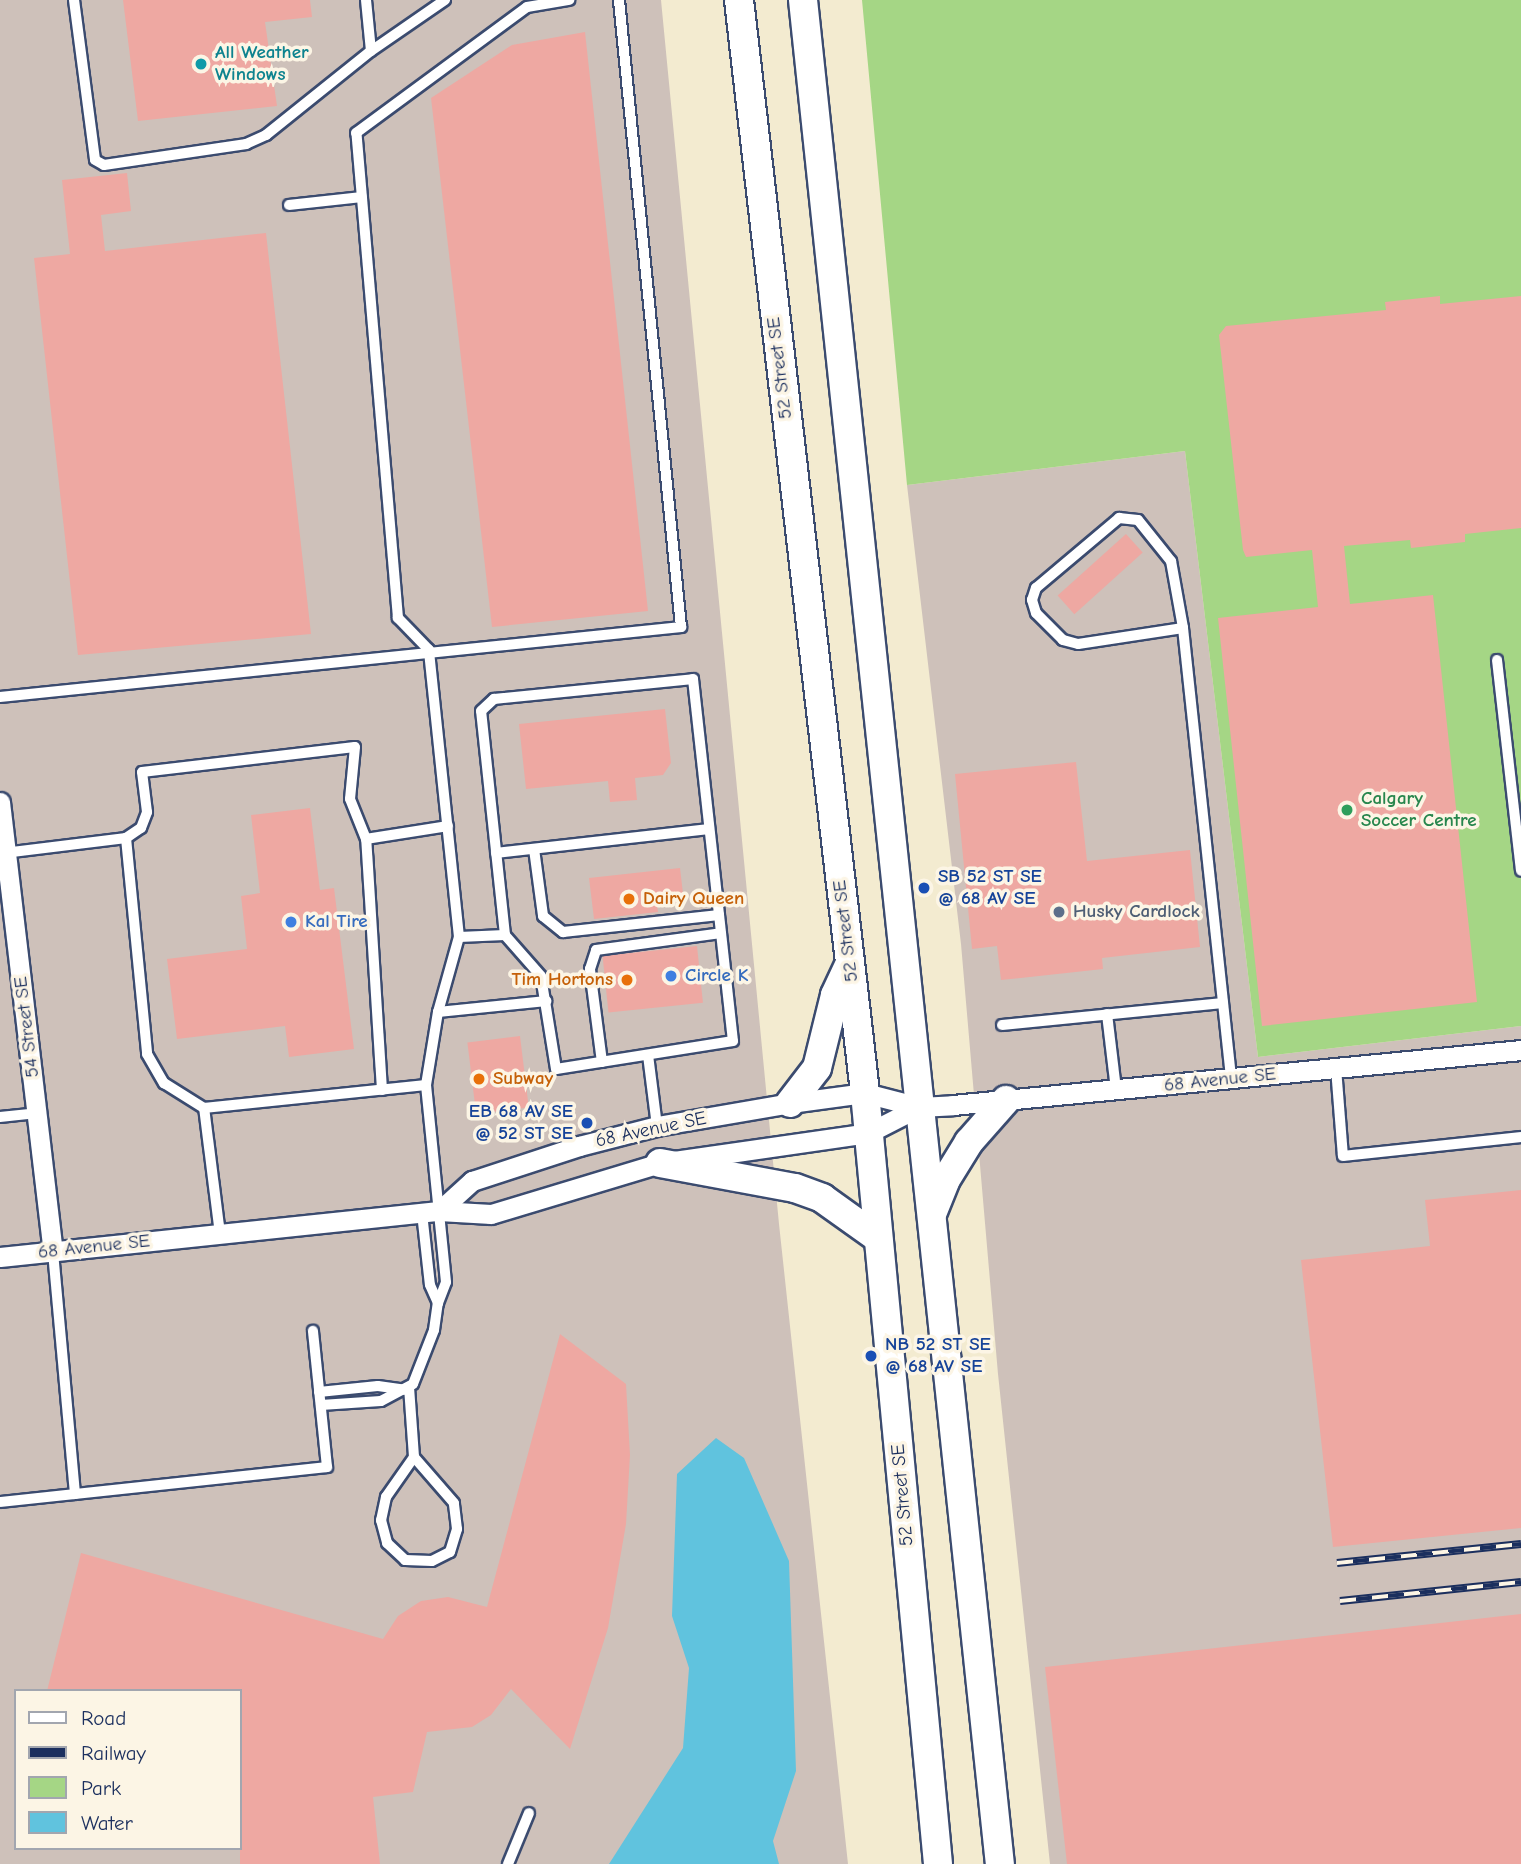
<!DOCTYPE html>
<html>
<head>
<meta charset="utf-8">
<style>
  body { margin:0 }
  #map { position:relative; width:1521px; height:1864px; overflow:hidden; background:#f3ebd0; font-family:"Comic Neue",sans-serif }
  div>[style] { position:absolute }
  .industrial>* { inset:0; background:#cec1ba }
  .green>* { inset:0; background:#a5d685 }
  .water>* { inset:0; background:#60c3de }
  .building>* { inset:0; background:#eea8a2; transform-origin:0 0 }
  .roads { filter:drop-shadow(2px 0 #3b4b6f) drop-shadow(-2px 0 #3b4b6f) drop-shadow(0 2px #3b4b6f) drop-shadow(0 -2px #3b4b6f) }
  .service>* { height:10px; margin:-5px; padding:0 5px; transform-origin:5px; border-radius:5px; background:#fff }
  .minor>* { height:19px; margin:-9.5px; padding:0 9.5px; transform-origin:9.5px; border-radius:9.5px; background:#fff }
  .secondary>* { height:28px; margin:-14px; padding:0 14px; transform-origin:14px; border-radius:14px; background:#fff }
  .rail>* { height:8px; margin-top:-4px; transform-origin:0; background:repeating-linear-gradient(90deg,#fcf5e5 0 16px,#1b2f5e 0 32px); box-sizing:border-box; border-block:2px solid #1b2f5e }
  .dots>* { width:19px; height:19px; translate:-50% -50%; box-sizing:border-box; border:4px solid #fcf5e5; border-radius:50% }
  span { translate:-50% -50%; white-space:nowrap; text-align:center; line-height:1.15; -webkit-text-stroke:7px #fcf5e5; paint-order:stroke }
  .culture-label { font-size:19px; color:#0d838f; font-weight:700 }
  .left { translate:0 -50%; text-align:left }
  .street-label { font-size:19px; color:#1b2f5e }
  .leisure-label { font-size:19px; color:#27864d; font-weight:700 }
  .transit-label { font-size:19px; color:#164399; font-weight:700 }
  .right { translate:-100% -50%; text-align:right }
  .food-label { font-size:19px; color:#c56008; font-weight:700 }
  .service-label { font-size:19px; color:#4e5e75; font-weight:700 }
  .shop-label { font-size:19px; color:#366cbe; font-weight:700 }
  .legend { position:absolute; left:14px; top:1689px; width:228px; height:161px; box-sizing:border-box; background:#fcf5e5; border:2px solid #a2a6af; margin:0; padding:9px 12px; list-style:none; font-size:21px; color:#1b2f5e }
  .legend li { display:flex; align-items:center; gap:14px; height:35px }
  .legend b { width:35px; border:2px solid #a2a6af }
</style>
</head>
<body>
<div id="map">
  <div class="industrial">
    <i style="clip-path:polygon(evenodd,0 0,661px 0,779px 1224px,848px 1864px,0 1864px,0 0,16px 1691px,240px 1691px,240px 1848px,16px 1848px,16px 1691px)"></i>
    <i style="clip-path:polygon(1185px 451px,1258px 1057px,1521px 1026px,1521px 1864px,1050px 1864px,998px 1374px,961px 944px,907px 485px)"></i>
  </div>
  <div class="green">
    <i style="clip-path:polygon(862px 0,1521px 0,1521px 1026px,1258px 1057px,1185px 451px,907px 485px)"></i>
  </div>
  <div class="water">
    <i style="clip-path:polygon(716px 1438px,744px 1458px,789px 1561px,796px 1771px,773px 1841px,779px 1864px,609px 1864px,683px 1748px,689px 1668px,672px 1616px,677px 1474px)"></i>
  </div>
  <div class="building">
    <i style="clip-path:polygon(123px 0,310px 0,312px 17px,265px 22px,277px 106px,138px 121px)"></i>
    <i style="clip-path:polygon(585px 32px,648px 611px,492px 627px,431px 98px,512px 45px)"></i>
    <i style="clip-path:polygon(127px 173px,131px 211px,101px 215px,105px 251px,266px 233px,311px 634px,78px 655px,34px 258px,70px 254px,62px 180px)"></i>
    <i style="clip-path:polygon(1440px 296px,1440px 304px,1521px 296px,1521px 528px,1465px 534px,1465px 542px,1411px 548px,1410px 540px,1344px 546px,1350px 604px,1433px 595px,1477px 1002px,1262px 1026px,1218px 618px,1318px 607px,1312px 550px,1246px 557px,1243px 550px,1219px 335px,1226px 326px,1386px 310px,1385px 302px)"></i>
    <i style="left:1126px;top:534px;width:25px;height:92px;rotate:48deg"></i>
    <i style="clip-path:polygon(665px 709px,671px 763px,663px 775px,635px 778px,637px 800px,610px 802px,608px 781px,526px 789px,519px 724px)"></i>
    <i style="clip-path:polygon(1076px 762px,1087px 861px,1190px 850px,1200px 947px,1102px 958px,1103px 969px,1001px 980px,997px 946px,972px 949px,955px 774px)"></i>
    <i style="clip-path:polygon(310px 808px,320px 890px,334px 888px,354px 1049px,289px 1057px,285px 1026px,177px 1039px,167px 959px,247px 949px,241px 896px,260px 893px,251px 815px)"></i>
    <i style="clip-path:polygon(680px 868px,684px 902px,657px 905px,658px 912px,594px 919px,589px 878px)"></i>
    <i style="left:697px;top:946px;width:57px;height:95px;rotate:84deg"></i>
    <i style="left:520px;top:1036px;width:72px;height:53px;rotate:83deg"></i>
    <i style="clip-path:polygon(1521px 1190px,1521px 1528px,1333px 1547px,1301px 1260px,1430px 1246px,1425px 1200px)"></i>
    <i style="clip-path:polygon(560px 1334px,626px 1384px,630px 1455px,626px 1524px,608px 1628px,570px 1749px,511px 1689px,491px 1715px,472px 1727px,427px 1732px,413px 1792px,373px 1797px,380px 1864px,240px 1864px,240px 1691px,47px 1691px,81px 1553px,383px 1639px,398px 1616px,421px 1601px,448px 1597px,487px 1607px)"></i>
    <i style="clip-path:polygon(1521px 1614px,1521px 1864px,1067px 1864px,1045px 1667px)"></i>
  </div>
  <div class="roads">
    <div class="service">
      <i style="left:74px;top:0;width:161px;rotate:82.5deg"></i>
      <i style="left:95px;top:160px;width:10px;rotate:29deg"></i>
      <i style="left:104px;top:165px;width:144px;rotate:-8.4deg"></i>
      <i style="left:246px;top:144px;width:22px;rotate:-24deg"></i>
      <i style="left:266px;top:135px;width:134px;rotate:-38.7deg"></i>
      <i style="left:366px;top:0;width:51px;rotate:84.4deg"></i>
      <i style="left:371px;top:51px;width:90px;rotate:-34.6deg"></i>
      <i style="left:289px;top:205px;width:73px;rotate:-6.3deg"></i>
      <i style="left:1183px;top:628px;width:106px;rotate:171.3deg"></i>
      <i style="left:1078px;top:644px;width:16px;rotate:-165deg"></i>
      <i style="left:1063px;top:640px;width:38px;rotate:-135deg"></i>
      <i style="left:1036px;top:613px;width:14px;rotate:-107deg"></i>
      <i style="left:1032px;top:600px;width:13px;rotate:-72deg"></i>
      <i style="left:1036px;top:588px;width:109px;rotate:-40.1deg"></i>
      <i style="left:1119px;top:518px;width:19px;rotate:6deg"></i>
      <i style="left:1138px;top:520px;width:53px;rotate:51.2deg"></i>
      <i style="left:1171px;top:561px;width:68px;rotate:79.8deg"></i>
      <i style="left:1183px;top:628px;width:454px;rotate:83.9deg"></i>
      <i style="left:1497px;top:660px;width:212px;rotate:83.5deg"></i>
      <i style="left:693px;top:679px;width:364px;rotate:83.7deg"></i>
      <i style="left:733px;top:1041px;width:179px;rotate:171deg"></i>
      <i style="left:556px;top:1069px;width:94px;rotate:-99.2deg"></i>
      <i style="left:541px;top:976px;width:55px;rotate:-131.3deg"></i>
      <i style="left:505px;top:935px;width:225px;rotate:-96.1deg"></i>
      <i style="left:481px;top:711px;width:18px;rotate:-43deg"></i>
      <i style="left:494px;top:699px;width:200px;rotate:-5.7deg"></i>
      <i style="left:0;top:697px;width:685px;rotate:-5.87deg"></i>
      <i style="left:681px;top:627px;width:630px;rotate:-95.65deg"></i>
      <i style="left:126px;top:838px;width:18px;rotate:-34deg"></i>
      <i style="left:141px;top:828px;width:17px;rotate:-69deg"></i>
      <i style="left:147px;top:812px;width:40px;rotate:-97.1deg"></i>
      <i style="left:142px;top:772px;width:214px;rotate:-6.7deg"></i>
      <i style="left:355px;top:747px;width:52px;rotate:95.5deg"></i>
      <i style="left:350px;top:799px;width:43px;rotate:68.2deg"></i>
      <i style="left:534px;top:849px;width:68px;rotate:82.3deg"></i>
      <i style="left:543px;top:916px;width:26px;rotate:39deg"></i>
      <i style="left:563px;top:932px;width:157px;rotate:-6.2deg"></i>
      <i style="left:4px;top:853px;width:123px;rotate:-7deg"></i>
      <i style="left:126px;top:838px;width:217px;rotate:84.4deg"></i>
      <i style="left:147px;top:1054px;width:34px;rotate:60deg"></i>
      <i style="left:164px;top:1083px;width:47px;rotate:32deg"></i>
      <i style="left:496px;top:853px;width:214px;rotate:-6.4deg"></i>
      <i style="left:459px;top:937px;width:46px;rotate:-2.5deg"></i>
      <i style="left:438px;top:1012px;width:109px;rotate:-5.8deg"></i>
      <i style="left:1107px;top:1014px;width:77px;rotate:83.2deg"></i>
      <i style="left:1002px;top:1025px;width:222px;rotate:-5.7deg"></i>
      <i style="left:648px;top:1055px;width:72px;rotate:82.8deg"></i>
      <i style="left:602px;top:1062px;width:94px;rotate:-97.4deg"></i>
      <i style="left:590px;top:969px;width:20px;rotate:-72deg"></i>
      <i style="left:596px;top:950px;width:126px;rotate:-7.7deg"></i>
      <i style="left:1336px;top:1068px;width:88px;rotate:85.5deg"></i>
      <i style="left:1343px;top:1156px;width:179px;rotate:-6.1deg"></i>
      <i style="left:382px;top:1090px;width:252px;rotate:-93.6deg"></i>
      <i style="left:366px;top:839px;width:83px;rotate:-9deg"></i>
      <i style="left:0;top:1117px;width:37px;rotate:-6deg"></i>
      <i style="left:422px;top:1213px;width:72px;rotate:83.7deg"></i>
      <i style="left:430px;top:1285px;width:20px;rotate:66deg"></i>
      <i style="left:438px;top:1303px;width:22px;rotate:-69deg"></i>
      <i style="left:446px;top:1282px;width:198px;rotate:-95.8deg"></i>
      <i style="left:426px;top:1085px;width:74px;rotate:-80.7deg"></i>
      <i style="left:438px;top:1012px;width:78px;rotate:-74.4deg"></i>
      <i style="left:459px;top:937px;width:289px;rotate:-96deg"></i>
      <i style="left:429px;top:650px;width:45px;rotate:-134.1deg"></i>
      <i style="left:398px;top:618px;width:487px;rotate:-94.9deg"></i>
      <i style="left:356px;top:133px;width:212px;rotate:-36.4deg"></i>
      <i style="left:527px;top:7px;width:43px;rotate:-9.5deg"></i>
      <i style="left:220px;top:1234px;width:127px;rotate:-97.2deg"></i>
      <i style="left:204px;top:1108px;width:223px;rotate:-5.9deg"></i>
      <i style="left:53px;top:1252px;width:243px;rotate:84.8deg"></i>
      <i style="left:409px;top:1387px;width:70px;rotate:85.9deg"></i>
      <i style="left:414px;top:1457px;width:49px;rotate:125deg"></i>
      <i style="left:386px;top:1497px;width:24px;rotate:102deg"></i>
      <i style="left:381px;top:1520px;width:24px;rotate:75deg"></i>
      <i style="left:387px;top:1543px;width:25px;rotate:43deg"></i>
      <i style="left:405px;top:1560px;width:27px;rotate:2deg"></i>
      <i style="left:432px;top:1561px;width:20px;rotate:-27deg"></i>
      <i style="left:450px;top:1552px;width:24px;rotate:-73deg"></i>
      <i style="left:457px;top:1529px;width:26px;rotate:-97deg"></i>
      <i style="left:454px;top:1503px;width:61px;rotate:-131deg"></i>
      <i style="left:319px;top:1392px;width:59px;rotate:-5.8deg"></i>
      <i style="left:378px;top:1386px;width:27px;rotate:8deg"></i>
      <i style="left:321px;top:1405px;width:60px;rotate:-3.8deg"></i>
      <i style="left:381px;top:1401px;width:36px;rotate:-28deg"></i>
      <i style="left:413px;top:1384px;width:58px;rotate:-68.7deg"></i>
      <i style="left:434px;top:1330px;width:27px;rotate:-82deg"></i>
      <i style="left:0;top:1502px;width:329px;rotate:-6.1deg"></i>
      <i style="left:327px;top:1467px;width:137px;rotate:-95.9deg"></i>
      <i style="left:508px;top:1864px;width:55px;rotate:-67.6deg"></i>
    </div>
    <div class="minor">
      <i style="left:0;top:802px;width:453px;rotate:83.3deg"></i>
      <i style="left:439px;top:1211px;width:45px;rotate:-42.3deg"></i>
      <i style="left:472px;top:1181px;width:113px;rotate:-18.1deg"></i>
      <i style="left:579px;top:1146px;width:81px;rotate:-14.4deg"></i>
      <i style="left:657px;top:1126px;width:135px;rotate:-9.8deg"></i>
      <i style="left:790px;top:1103px;width:76px;rotate:-7.6deg"></i>
      <i style="left:865px;top:1093px;width:56px;rotate:14.5deg"></i>
      <i style="left:919px;top:1107px;width:34px;rotate:-3deg"></i>
      <i style="left:953px;top:1105px;width:571px;rotate:-5.53deg"></i>
      <i style="left:0;top:1257px;width:441px;rotate:-6deg"></i>
      <i style="left:439px;top:1211px;width:52px;rotate:3.3deg"></i>
      <i style="left:491px;top:1214px;width:177px;rotate:-16.8deg"></i>
      <i style="left:660px;top:1163px;width:210px;rotate:-8.2deg"></i>
      <i style="left:868px;top:1133px;width:57px;rotate:-27deg"></i>
    </div>
    <div class="secondary">
      <i style="left:739px;top:0;width:1100px;rotate:83.42deg"></i>
      <i style="left:865px;top:1093px;width:774px;rotate:84.59deg"></i>
      <i style="left:803px;top:0;width:1874px;rotate:83.97deg"></i>
      <i style="left:790px;top:1103px;width:44px;rotate:-52.4deg"></i>
      <i style="left:817px;top:1068px;width:75px;rotate:-76.1deg"></i>
      <i style="left:835px;top:995px;width:33px;rotate:-65deg"></i>
      <i style="left:660px;top:1163px;width:137px;rotate:10.5deg"></i>
      <i style="left:795px;top:1188px;width:29px;rotate:20deg"></i>
      <i style="left:822px;top:1198px;width:69px;rotate:35.5deg"></i>
      <i style="left:932px;top:1214px;width:35px;rotate:-68deg"></i>
      <i style="left:945px;top:1181px;width:46px;rotate:-58.4deg"></i>
      <i style="left:969px;top:1142px;width:56px;rotate:-48.6deg"></i>
    </div>
  </div>
  <div class="rail">
    <i style="left:1337px;top:1563px;width:185px;rotate:-5.9deg"></i>
    <i style="left:1340px;top:1601px;width:182px;rotate:-6deg"></i>
  </div>
  <div class="dots">
    <i style="left:201px;top:64px;background:#0f9aa8"></i>
    <i style="left:1347px;top:810px;background:#2e9e5b"></i>
    <i style="left:924px;top:888px;background:#1a4fb4"></i>
    <i style="left:629px;top:899px;background:#e8710a"></i>
    <i style="left:1059px;top:912px;background:#5c6f8a"></i>
    <i style="left:291px;top:922px;background:#3f7fe0"></i>
    <i style="left:671px;top:976px;background:#3f7fe0"></i>
    <i style="left:627px;top:980px;background:#e8710a"></i>
    <i style="left:479px;top:1079px;background:#e8710a"></i>
    <i style="left:587px;top:1123px;background:#1a4fb4"></i>
    <i style="left:871px;top:1356px;background:#1a4fb4"></i>
  </div>
  <div class="culture-label">
    <span class="left" style="left:215px;top:64px">All Weather<br>Windows</span>
  </div>
  <div class="street-label">
    <span style="left:780px;top:368px;rotate:-97deg">52 Street SE</span>
    <span style="left:846px;top:931px;rotate:-97deg">52 Street SE</span>
    <span style="left:27px;top:1027px;rotate:-97deg">54 Street SE</span>
    <span style="left:1220px;top:1080px;rotate:-6deg">68 Avenue SE</span>
    <span style="left:651px;top:1130px;rotate:-12deg">68 Avenue SE</span>
    <span style="left:94px;top:1247px;rotate:-6deg">68 Avenue SE</span>
    <span style="left:903px;top:1495px;rotate:-95deg">52 Street SE</span>
  </div>
  <div class="leisure-label">
    <span class="left" style="left:1361px;top:810px">Calgary<br>Soccer Centre</span>
  </div>
  <div class="transit-label">
    <span class="left" style="left:938px;top:888px">SB 52 ST SE<br>@ 68 AV SE</span>
    <span class="right" style="left:573px;top:1123px">EB 68 AV SE<br>@ 52 ST SE</span>
    <span class="left" style="left:885px;top:1356px">NB 52 ST SE<br>@ 68 AV SE</span>
  </div>
  <div class="food-label">
    <span class="left" style="left:643px;top:899px">Dairy Queen</span>
    <span class="right" style="left:613px;top:980px">Tim Hortons</span>
    <span class="left" style="left:493px;top:1079px">Subway</span>
  </div>
  <div class="service-label">
    <span class="left" style="left:1073px;top:912px">Husky Cardlock</span>
  </div>
  <div class="shop-label">
    <span class="left" style="left:305px;top:922px">Kal Tire</span>
    <span class="left" style="left:685px;top:976px">Circle K</span>
  </div>
  <ul class="legend">
  <li><b style="height:9px;background:#fff"></b>Road</li>
  <li><b style="height:9px;background:#1b2f5e"></b>Railway</li>
  <li><b style="height:19px;background:#a5d685"></b>Park</li>
  <li><b style="height:19px;background:#60c3de"></b>Water</li>
  </ul>
</div>
</body>
</html>
